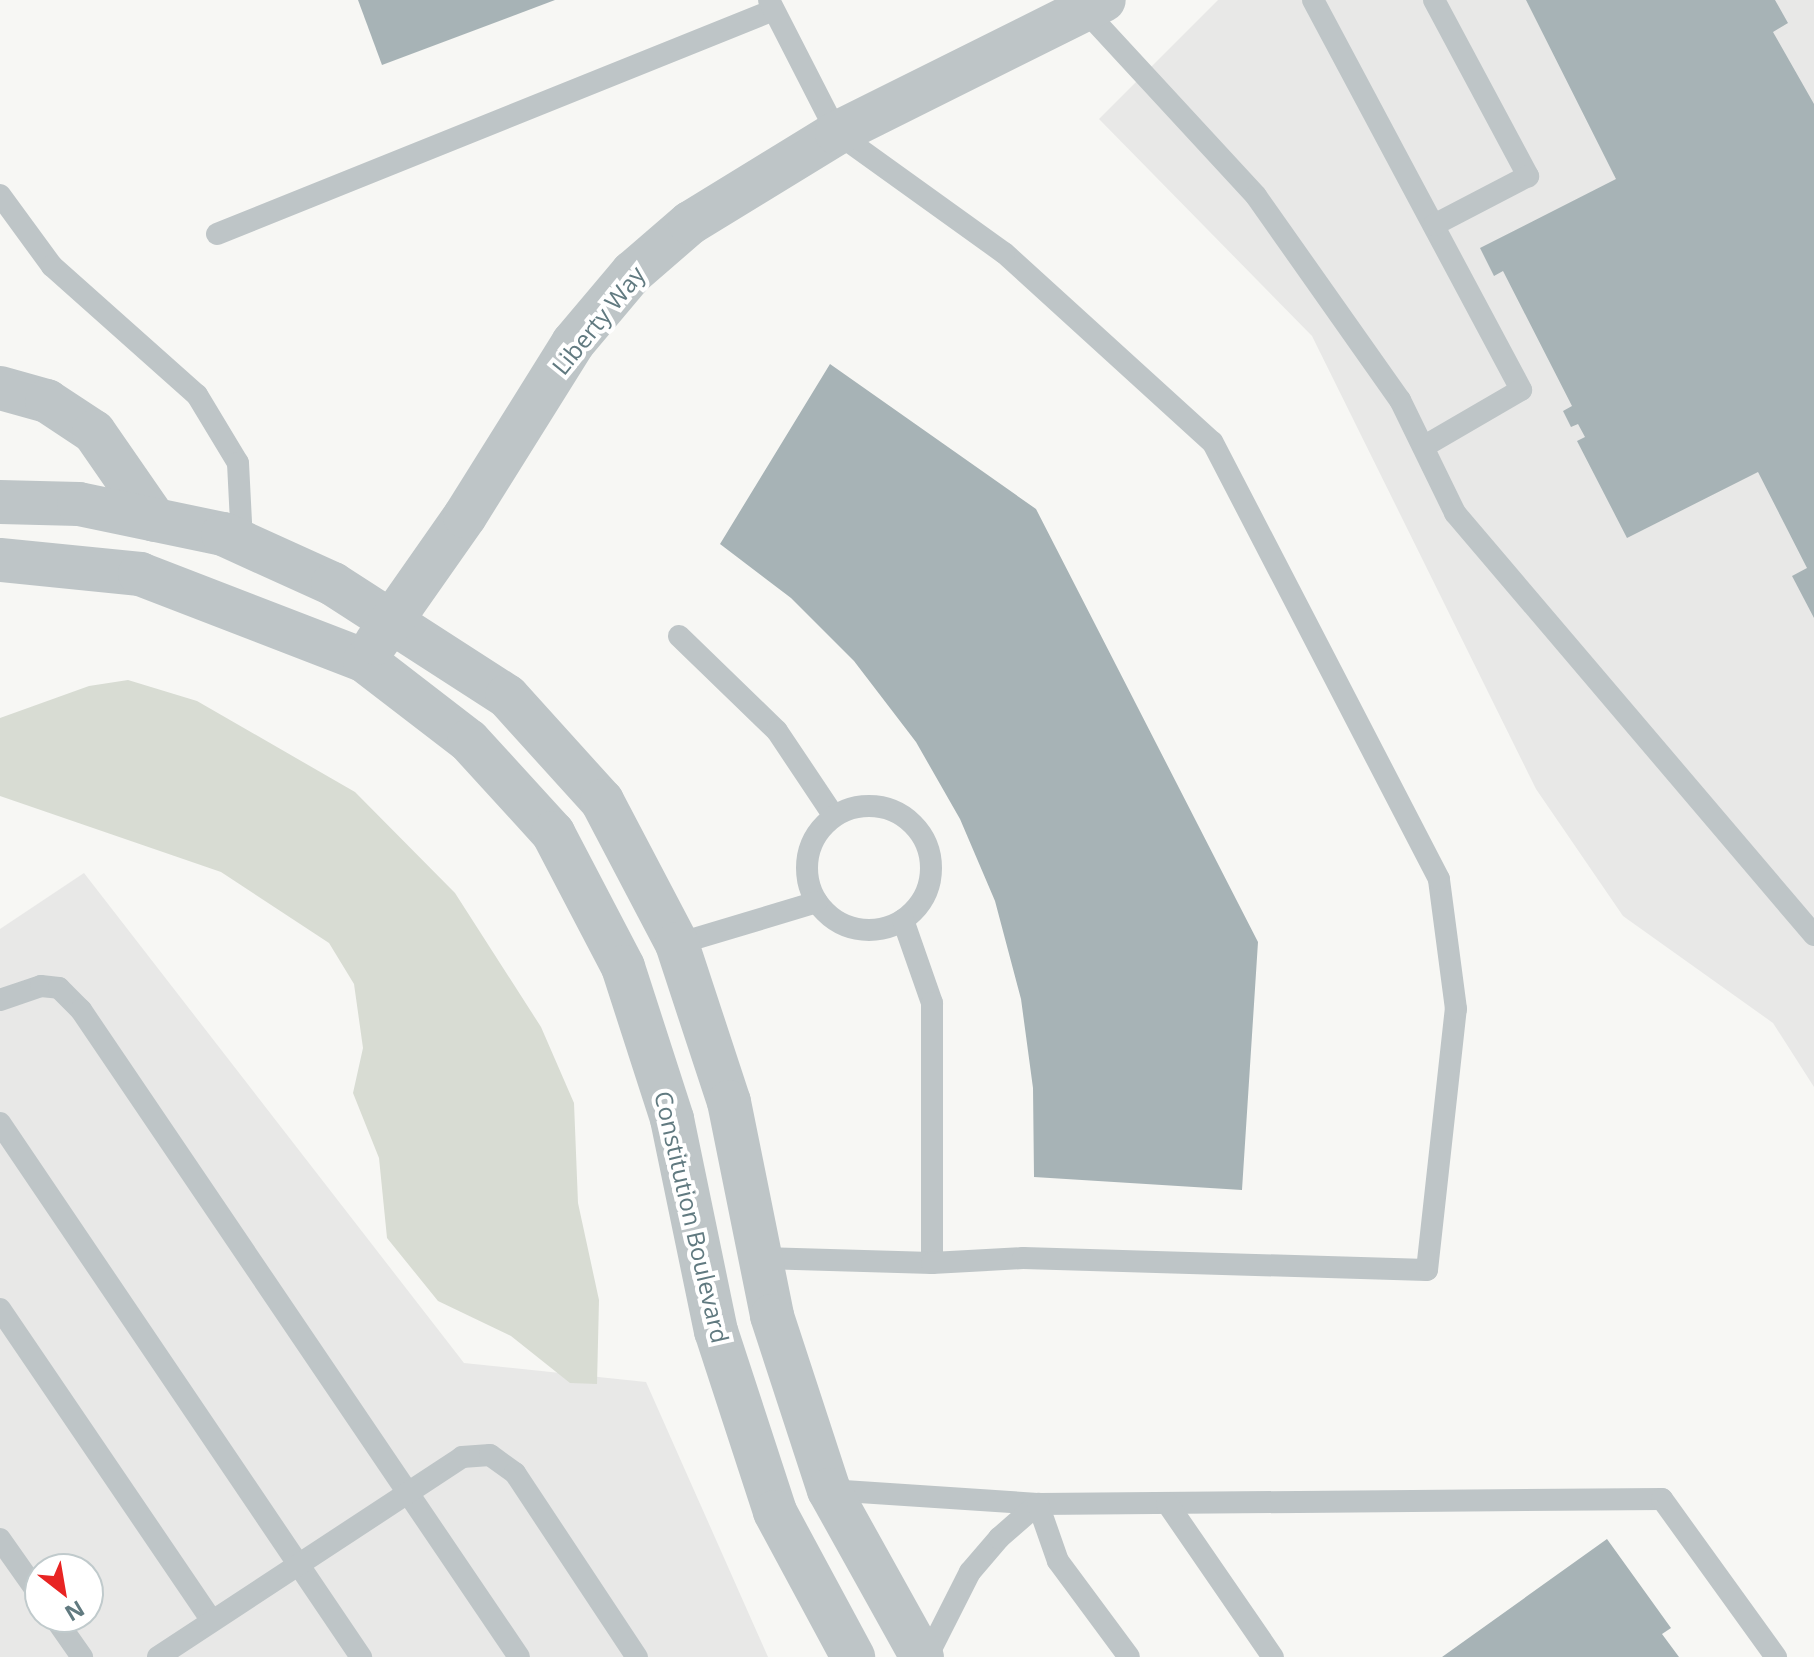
<!DOCTYPE html>
<html>
<head>
<meta charset="utf-8">
<style>
  body { margin:0 }
  #map { position:relative; width:1814px; height:1657px; overflow:hidden; background:#f7f7f4; font-family:"Open Sans",sans-serif }
  div>[style] { position:absolute }
  .built>* { inset:0; background:#e8e8e7 }
  .green>* { inset:0; background:#d8dcd3 }
  .building>* { inset:0; background:#a7b3b6 }
  .lane>* { height:22px; margin:-11px; padding:0 11px; transform-origin:11px; border-radius:11px; background:#bec5c7 }
  .lane>.ring { margin:-11px; padding:0; box-sizing:content-box; background:none; border:22px solid #bec5c7; border-radius:50% }
  .street>* { height:44px; margin:-22px; padding:0 22px; transform-origin:22px; border-radius:22px; background:#bec5c7 }
  span { translate:-50% -50%; white-space:nowrap; text-align:center; line-height:1.15; -webkit-text-stroke:8px #fff; paint-order:stroke }
  .street-label { font-size:24px; color:#617a80 }
  .north { position:absolute; left:24px; top:1553px; width:80px; height:80px; box-sizing:border-box; background:#fff; border:2px solid #c0cacc; border-radius:50%; rotate:149deg; font-size:22px; font-weight:700; line-height:32px; text-align:center; color:#617a80 }
  .north::after { content:''; display:block; margin:auto; width:28px; height:36px; background:#e82423; clip-path:polygon(50% 0,100% 100%,50% 72%,0 100%) }
</style>
</head>
<body>
<div id="map">
  <div class="built">
    <i style="clip-path:polygon(1218px 0,1814px 0,1814px 1087px,1773px 1023px,1623px 916px,1536px 789px,1312px 336px,1099px 119px)"></i>
    <i style="clip-path:polygon(evenodd,84px 873px,464px 1363px,646px 1382px,768px 1657px,0 1657px,0 929px,84px 873px,40px 1569px,88px 1569px,88px 1617px,40px 1617px,40px 1569px)"></i>
  </div>
  <div class="green">
    <i style="clip-path:polygon(128px 680px,197px 701px,355px 792px,455px 893px,541px 1027px,574px 1103px,578px 1203px,599px 1300px,597px 1384px,570px 1383px,511px 1336px,438px 1301px,387px 1238px,379px 1158px,353px 1093px,363px 1048px,354px 984px,329px 943px,221px 872px,0 796px,0 718px,89px 686px)"></i>
  </div>
  <div class="building">
    <i style="clip-path:polygon(358px 0,555px 0,382px 65px)"></i>
    <i style="clip-path:polygon(1526px 0,1775px 0,1788px 23px,1773px 32px,1814px 104px,1814px 618px,1792px 576px,1807px 568px,1758px 472px,1627px 538px,1577px 441px,1585px 437px,1578px 424px,1571px 427px,1563px 411px,1572px 406px,1503px 271px,1494px 276px,1480px 248px,1616px 179px)"></i>
    <i style="clip-path:polygon(830px 364px,1036px 509px,1258px 942px,1242px 1190px,1034px 1177px,1033px 1088px,1021px 999px,995px 901px,960px 819px,916px 742px,854px 661px,791px 598px,720px 544px)"></i>
    <i style="clip-path:polygon(1607px 1539px,1671px 1628px,1662px 1634px,1679px 1657px,1442px 1657px)"></i>
  </div>
  <div class="lane">
    <i style="left:1313px;top:0;width:442px;rotate:61.9deg"></i>
    <i style="left:1521px;top:390px;width:113px;rotate:149.8deg"></i>
    <i style="left:1434px;top:0;width:200px;rotate:61.9deg"></i>
    <i style="left:1528px;top:176px;width:106px;rotate:152.5deg"></i>
    <i style="left:1079px;top:4px;width:261px;rotate:47.3deg"></i>
    <i style="left:1256px;top:196px;width:250px;rotate:54.8deg"></i>
    <i style="left:1400px;top:400px;width:126px;rotate:64deg"></i>
    <i style="left:1455px;top:513px;width:554px;rotate:49.61deg"></i>
    <i style="left:0;top:195px;width:88px;rotate:53.8deg"></i>
    <i style="left:52px;top:266px;width:194px;rotate:41.7deg"></i>
    <i style="left:197px;top:395px;width:79px;rotate:58.9deg"></i>
    <i style="left:238px;top:463px;width:80px;rotate:87.1deg"></i>
    <i style="left:217px;top:234px;width:597px;rotate:-21.93deg"></i>
    <i style="left:679px;top:636px;width:136px;rotate:44.1deg"></i>
    <i style="left:777px;top:731px;width:102px;rotate:56.2deg"></i>
    <i class="ring" style="left:807px;top:806px;width:102px;height:102px"></i>
    <i style="left:903px;top:920px;width:88px;rotate:70.7deg"></i>
    <i style="left:932px;top:1003px;width:260px;rotate:90deg"></i>
    <i style="left:677px;top:944px;width:146px;rotate:-16.7deg"></i>
    <i style="left:0;top:1000px;width:43px;rotate:-18.9deg"></i>
    <i style="left:41px;top:986px;width:18px;rotate:6deg"></i>
    <i style="left:59px;top:988px;width:31px;rotate:45deg"></i>
    <i style="left:81px;top:1010px;width:781px;rotate:55.9deg"></i>
    <i style="left:0;top:1123px;width:645px;rotate:55.94deg"></i>
    <i style="left:762px;top:1258px;width:170px;rotate:1.7deg"></i>
    <i style="left:932px;top:1263px;width:91px;rotate:-3.1deg"></i>
    <i style="left:1023px;top:1258px;width:404px;rotate:1.7deg"></i>
    <i style="left:1427px;top:1270px;width:263px;rotate:-83.7deg"></i>
    <i style="left:1456px;top:1009px;width:131px;rotate:-97.5deg"></i>
    <i style="left:1439px;top:879px;width:492px;rotate:-117.4deg"></i>
    <i style="left:1212px;top:442px;width:281px;rotate:-137.7deg"></i>
    <i style="left:1004px;top:253px;width:206px;rotate:-144.3deg"></i>
    <i style="left:837px;top:133px;width:149px;rotate:-117.1deg"></i>
    <i style="left:0;top:1309px;width:377px;rotate:55.8deg"></i>
    <i style="left:829px;top:1490px;width:209px;rotate:3.8deg"></i>
    <i style="left:1038px;top:1504px;width:624px;rotate:-0.46deg"></i>
    <i style="left:1662px;top:1499px;width:195px;rotate:54.2deg"></i>
    <i style="left:1167px;top:1503px;width:187px;rotate:55.5deg"></i>
    <i style="left:0;top:1539px;width:70px;rotate:54.9deg"></i>
    <i style="left:54px;top:1617px;width:49px;rotate:55deg"></i>
    <i style="left:158px;top:1657px;width:364px;rotate:-33.3deg"></i>
    <i style="left:462px;top:1457px;width:28px;rotate:-4deg"></i>
    <i style="left:490px;top:1455px;width:31px;rotate:36deg"></i>
    <i style="left:515px;top:1473px;width:221px;rotate:56.5deg"></i>
    <i style="left:927px;top:1657px;width:95px;rotate:-63.2deg"></i>
    <i style="left:970px;top:1572px;width:45px;rotate:-49.5deg"></i>
    <i style="left:999px;top:1538px;width:52px;rotate:-41.1deg"></i>
    <i style="left:1038px;top:1504px;width:60px;rotate:70.7deg"></i>
    <i style="left:1058px;top:1561px;width:119px;rotate:53.5deg"></i>
  </div>
  <div class="street">
    <i style="left:0;top:388px;width:49px;rotate:15.5deg"></i>
    <i style="left:47px;top:401px;width:56px;rotate:33.4deg"></i>
    <i style="left:94px;top:432px;width:107px;rotate:55.3deg"></i>
    <i style="left:0;top:502px;width:79px;rotate:1.5deg"></i>
    <i style="left:79px;top:504px;width:147px;rotate:11.8deg"></i>
    <i style="left:223px;top:534px;width:121px;rotate:24.4deg"></i>
    <i style="left:333px;top:584px;width:207px;rotate:32.8deg"></i>
    <i style="left:507px;top:696px;width:142px;rotate:47.9deg"></i>
    <i style="left:602px;top:801px;width:161px;rotate:62.3deg"></i>
    <i style="left:677px;top:944px;width:166px;rotate:71.8deg"></i>
    <i style="left:729px;top:1102px;width:218px;rotate:78.6deg"></i>
    <i style="left:772px;top:1316px;width:183px;rotate:71.9deg"></i>
    <i style="left:829px;top:1490px;width:191px;rotate:60.9deg"></i>
    <i style="left:0;top:560px;width:141px;rotate:5.7deg"></i>
    <i style="left:140px;top:574px;width:241px;rotate:21.1deg"></i>
    <i style="left:365px;top:661px;width:131px;rotate:37.6deg"></i>
    <i style="left:469px;top:741px;width:125px;rotate:47.6deg"></i>
    <i style="left:553px;top:833px;width:151px;rotate:62.4deg"></i>
    <i style="left:623px;top:967px;width:160px;rotate:72.1deg"></i>
    <i style="left:672px;top:1119px;width:217px;rotate:78.3deg"></i>
    <i style="left:716px;top:1331px;width:190px;rotate:71.9deg"></i>
    <i style="left:775px;top:1512px;width:165px;rotate:61.7deg"></i>
    <i style="left:376px;top:643px;width:155px;rotate:-55deg"></i>
    <i style="left:465px;top:516px;width:204px;rotate:-58deg"></i>
    <i style="left:573px;top:343px;width:92px;rotate:-49.9deg"></i>
    <i style="left:632px;top:273px;width:77px;rotate:-40.8deg"></i>
    <i style="left:690px;top:223px;width:172px;rotate:-31.5deg"></i>
    <i style="left:837px;top:133px;width:298px;rotate:-26.5deg"></i>
  </div>
  <div class="street-label">
    <span style="left:598px;top:320px;rotate:-51deg">Liberty Way</span>
    <span style="left:692px;top:1217px;rotate:77deg">Constitution Boulevard</span>
  </div>
  <div class="north">N</div>
</div>
</body>
</html>
